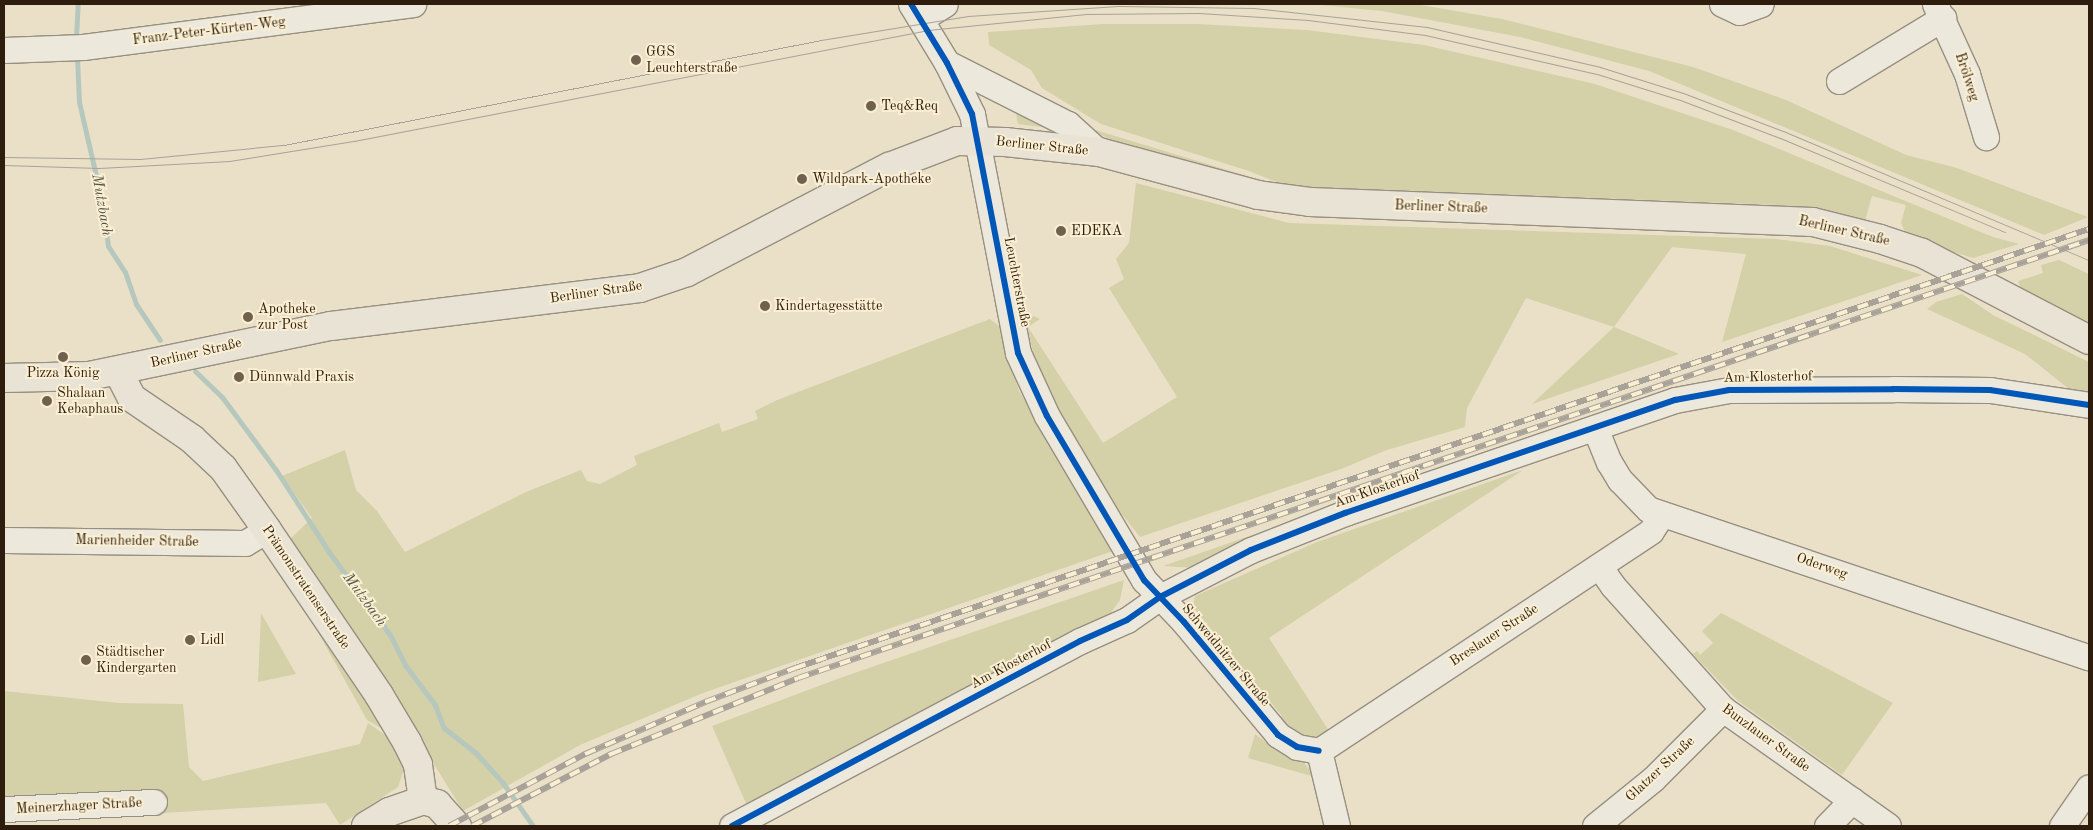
<!DOCTYPE html>
<html>
<head>
<meta charset="utf-8">
<style>
  body { margin:0 }
  #map { position:relative; width:2093px; height:830px; overflow:hidden; background:#eae0c8; font-family:"Old Standard TT",serif }
  div>[style] { position:absolute }
  .green>* { inset:0; background:#d4d0a7 }
  .stream>* { height:5px; margin:-2.5px; padding:0 2.5px; transform-origin:2.5px; border-radius:2.5px; background:#b6c8bd }
  .roads { filter:drop-shadow(1px 0 #978f80) drop-shadow(-1px 0 #978f80) drop-shadow(0 1px #978f80) drop-shadow(0 -1px #978f80) }
  .minor>* { height:25px; margin:-12.5px; padding:0 12.5px; transform-origin:12.5px; border-radius:12.5px; background:#ede8dc }
  .major>* { height:28px; margin:-14px; padding:0 14px; transform-origin:14px; border-radius:14px; background:#e9e3d6 }
  .tram>* { height:1px; margin:-0.5px; padding:0 0.5px; transform-origin:0.5px; border-radius:0.5px; background:#a8a298 }
  .rail>* { height:5.5px; margin-top:-2.75px; transform-origin:0; background:repeating-linear-gradient(90deg,#faefd2 0 11px,#a8a298 0 22px); box-sizing:border-box; border-block:1px solid #a8a298 }
  .cycleway>* { height:6px; margin:-3px; padding:0 3px; transform-origin:3px; border-radius:3px; background:#0057b8 }
  .dots>* { width:14px; height:14px; translate:-50% -50%; box-sizing:border-box; border:2px solid #faefd2; border-radius:50% }
  span { translate:-50% -50%; white-space:nowrap; text-align:center; line-height:1.15; -webkit-text-stroke:4px #faefd2; paint-order:stroke }
  .street-label { font-size:14px; color:#2e1c0c }
  .poi-label { font-size:14px; color:#2e1c0c }
  .left { translate:0 -50%; text-align:left }
  .water-label { font-size:15px; color:#565448; font-style:italic }
  .frame { position:absolute; inset:0; border:5px solid #2e1c0c; pointer-events:none }
</style>
</head>
<body>
<div id="map">
  <div class="green">
    <i style="clip-path:polygon(1311px 4px,1415px 4px,1502px 19px,1693px 67px,1786px 100px,1906px 155px,1954px 167px,2088px 217px,2044px 235px,1649px 71px,1520px 37px,1382px 11px)"></i>
    <i style="clip-path:polygon(1103px 24px,1198px 24px,1307px 30px,1424px 45px,1595px 84px,1733px 130px,1993px 237px,2019px 244px,1973px 258px,1947px 250px,1906px 234px,1901px 223px,1906px 205px,1872px 196px,1865px 221px,1778px 205px,1286px 186px,1249px 171px,1101px 124px,1042px 88px,1031px 70px,989px 45px,988px 32px)"></i>
    <i style="clip-path:polygon(1015px 108px,1058px 129px,1018px 124px)"></i>
    <i style="clip-path:polygon(1092px 129px,1247px 176px,1284px 191px,1118px 145px)"></i>
    <i style="clip-path:polygon(1136px 183px,1289px 223px,1776px 239px,1830px 246px,1922px 275px,1722px 342px,1746px 254px,1672px 247px,1614px 327px,1679px 354px,1532px 404px,1614px 327px,1526px 298px,1467px 408px,1465px 427px,1387px 450px,1341px 469px,1140px 537px,1117px 508px,1055px 404px,1034px 357px,1026px 320px,1034px 316px,1040px 319px,1028px 327px,1103px 443px,1177px 397px,1109px 288px,1124px 279px,1116px 259px,1129px 243px)"></i>
    <i style="clip-path:polygon(2059px 260px,2089px 274px,2089px 325px,2021px 290px,2018px 281px,2043px 273px,2041px 265px)"></i>
    <i style="clip-path:polygon(1962px 294px,1993px 315px,2089px 362px,2089px 393px,2069px 389px,2025px 354px,1927px 309px,1936px 302px)"></i>
    <i style="clip-path:polygon(1982px 297px,2089px 349px,2089px 355px,2039px 331px)"></i>
    <i style="clip-path:polygon(990px 319px,1000px 327px,1019px 391px,1073px 477px,1113px 551px,703px 693px,580px 745px,463px 811px,358px 642px,288px 541px,312px 518px,282px 476px,345px 450px,356px 490px,377px 511px,405px 552px,526px 492px,581px 470px,587px 481px,600px 484px,637px 465px,634px 456px,719px 423px,722px 432px,758px 419px,755px 411px,777px 400px)"></i>
    <i style="clip-path:polygon(1523px 470px,1269px 638px,1331px 734px,1318px 739px,1297px 736px,1276px 718px,1282px 716px,1193px 607px,1195px 596px,1317px 542px)"></i>
    <i style="clip-path:polygon(1307px 516px,1197px 568px,1163px 566px)"></i>
    <i style="clip-path:polygon(281px 566px,365px 686px,384px 730px,367px 720px)"></i>
    <i style="clip-path:polygon(1124px 580px,1120px 600px,1110px 614px,748px 808px,712px 726px,840px 678px)"></i>
    <i style="clip-path:polygon(261px 613px,296px 674px,258px 682px)"></i>
    <i style="clip-path:polygon(1721px 613px,1893px 703px,1842px 775px,1738px 701px,1693px 654px,1697px 651px,1700px 655px,1713px 643px,1702px 631px)"></i>
    <i style="clip-path:polygon(4px 691px,119px 703px,183px 704px,189px 767px,203px 781px,360px 744px,368px 723px,388px 737px,404px 769px,398px 787px,340px 825px,326px 803px,4px 823px)"></i>
    <i style="clip-path:polygon(1255px 734px,1272px 747px,1302px 760px,1315px 777px,1248px 758px)"></i>
  </div>
  <div class="stream">
    <i style="left:76px;top:37px;width:33px;rotate:-87deg"></i>
    <i style="left:77px;top:58px;width:44px;rotate:87.4deg"></i>
    <i style="left:79px;top:102px;width:107px;rotate:77deg"></i>
    <i style="left:103px;top:206px;width:40px;rotate:82.9deg"></i>
    <i style="left:108px;top:246px;width:31px;rotate:57deg"></i>
    <i style="left:125px;top:272px;width:34px;rotate:71deg"></i>
    <i style="left:136px;top:304px;width:43px;rotate:56.3deg"></i>
    <i style="left:195px;top:371px;width:37px;rotate:44deg"></i>
    <i style="left:222px;top:397px;width:91px;rotate:53.5deg"></i>
    <i style="left:276px;top:470px;width:98px;rotate:57.1deg"></i>
    <i style="left:329px;top:552px;width:103px;rotate:53.7deg"></i>
    <i style="left:390px;top:635px;width:34px;rotate:63deg"></i>
    <i style="left:405px;top:665px;width:50px;rotate:53.1deg"></i>
    <i style="left:435px;top:705px;width:25px;rotate:69deg"></i>
    <i style="left:444px;top:728px;width:39px;rotate:38deg"></i>
    <i style="left:475px;top:752px;width:42px;rotate:47.9deg"></i>
    <i style="left:503px;top:783px;width:52px;rotate:55.1deg"></i>
  </div>
  <div class="roads">
    <div class="minor">
      <i style="left:911px;top:4px;width:69px;rotate:58.6deg"></i>
      <i style="left:947px;top:63px;width:57px;rotate:63.9deg"></i>
      <i style="left:972px;top:114px;width:243px;rotate:79.1deg"></i>
      <i style="left:1018px;top:353px;width:69px;rotate:65.3deg"></i>
      <i style="left:1047px;top:416px;width:191px;rotate:59.4deg"></i>
      <i style="left:1144px;top:580px;width:58px;rotate:46.4deg"></i>
      <i style="left:1184px;top:622px;width:147px;rotate:50.2deg"></i>
      <i style="left:1278px;top:735px;width:22px;rotate:32deg"></i>
      <i style="left:1297px;top:747px;width:22px;rotate:10deg"></i>
      <i style="left:1722px;top:4px;width:19px;rotate:25deg"></i>
      <i style="left:1739px;top:12px;width:23px;rotate:-20deg"></i>
      <i style="left:1935px;top:4px;width:77px;rotate:65.4deg"></i>
      <i style="left:1967px;top:74px;width:66px;rotate:73.2deg"></i>
      <i style="left:921px;top:19px;width:28px;rotate:-32deg"></i>
      <i style="left:4px;top:50px;width:79px;rotate:-2.2deg"></i>
      <i style="left:83px;top:47px;width:333px;rotate:-7.4deg"></i>
      <i style="left:947px;top:63px;width:136px;rotate:26.8deg"></i>
      <i style="left:1068px;top:124px;width:42px;rotate:42.1deg"></i>
      <i style="left:1839px;top:81px;width:122px;rotate:-31.2deg"></i>
      <i style="left:1595px;top:428px;width:37px;rotate:68deg"></i>
      <i style="left:1609px;top:462px;width:21px;rotate:59deg"></i>
      <i style="left:1620px;top:480px;width:40px;rotate:46deg"></i>
      <i style="left:1648px;top:509px;width:465px;rotate:18.6deg"></i>
      <i style="left:4px;top:540px;width:241px;rotate:0.7deg"></i>
      <i style="left:245px;top:543px;width:26px;rotate:-31deg"></i>
      <i style="left:1599px;top:566px;width:24px;rotate:55deg"></i>
      <i style="left:1613px;top:586px;width:165px;rotate:48.2deg"></i>
      <i style="left:1723px;top:709px;width:202px;rotate:35.3deg"></i>
      <i style="left:1319px;top:751px;width:398px;rotate:-33.5deg"></i>
      <i style="left:1651px;top:531px;width:20px;rotate:-57deg"></i>
      <i style="left:1319px;top:751px;width:77px;rotate:76.5deg"></i>
      <i style="left:4px;top:809px;width:150px;rotate:-2.7deg"></i>
      <i style="left:732px;top:826px;width:394px;rotate:-28deg"></i>
      <i style="left:1080px;top:641px;width:51px;rotate:-24.1deg"></i>
      <i style="left:1127px;top:620px;width:40px;rotate:-34.9deg"></i>
      <i style="left:1160px;top:597px;width:102px;rotate:-27.3deg"></i>
      <i style="left:1251px;top:550px;width:101px;rotate:-21.5deg"></i>
      <i style="left:1345px;top:513px;width:349px;rotate:-18.9deg"></i>
      <i style="left:1675px;top:400px;width:55px;rotate:-10.5deg"></i>
      <i style="left:1729px;top:390px;width:164px;rotate:-0.3deg"></i>
      <i style="left:1893px;top:389px;width:97px;rotate:0.6deg"></i>
      <i style="left:1990px;top:390px;width:100px;rotate:8.6deg"></i>
      <i style="left:1595px;top:826px;width:75px;rotate:-39deg"></i>
      <i style="left:1653px;top:779px;width:99px;rotate:-45deg"></i>
      <i style="left:1827px;top:826px;width:36px;rotate:-46deg"></i>
      <i style="left:2062px;top:826px;width:47px;rotate:-55.3deg"></i>
    </div>
    <div class="major">
      <i style="left:118px;top:371px;width:30px;rotate:63deg"></i>
      <i style="left:132px;top:398px;width:73px;rotate:34.3deg"></i>
      <i style="left:192px;top:439px;width:42px;rotate:43.1deg"></i>
      <i style="left:223px;top:468px;width:76px;rotate:54.6deg"></i>
      <i style="left:267px;top:530px;width:199px;rotate:55.8deg"></i>
      <i style="left:379px;top:695px;width:55px;rotate:59.2deg"></i>
      <i style="left:407px;top:742px;width:25px;rotate:64deg"></i>
      <i style="left:418px;top:765px;width:35px;rotate:82deg"></i>
      <i style="left:4px;top:378px;width:85px;rotate:-1.3deg"></i>
      <i style="left:89px;top:376px;width:247px;rotate:-11.7deg"></i>
      <i style="left:331px;top:326px;width:311px;rotate:-7deg"></i>
      <i style="left:640px;top:288px;width:50px;rotate:-18.8deg"></i>
      <i style="left:687px;top:272px;width:228px;rotate:-27.5deg"></i>
      <i style="left:889px;top:167px;width:73px;rotate:-20.9deg"></i>
      <i style="left:957px;top:141px;width:48px;rotate:1.2deg"></i>
      <i style="left:1005px;top:142px;width:95px;rotate:6.1deg"></i>
      <i style="left:1099px;top:152px;width:165px;rotate:15.1deg"></i>
      <i style="left:1258px;top:195px;width:52px;rotate:7.7deg"></i>
      <i style="left:1310px;top:202px;width:503px;rotate:2.28deg"></i>
      <i style="left:1813px;top:222px;width:69px;rotate:14.2deg"></i>
      <i style="left:1880px;top:239px;width:44px;rotate:18.4deg"></i>
      <i style="left:1922px;top:253px;width:188px;rotate:27.5deg"></i>
      <i style="left:366px;top:826px;width:27px;rotate:-31deg"></i>
      <i style="left:389px;top:812px;width:36px;rotate:-19deg"></i>
      <i style="left:423px;top:800px;width:15px;rotate:16deg"></i>
      <i style="left:437px;top:804px;width:30px;rotate:48deg"></i>
    </div>
  </div>
  <div class="tram">
    <i style="left:4px;top:157px;width:136px;rotate:0.8deg"></i>
    <i style="left:140px;top:159px;width:145px;rotate:-5.6deg"></i>
    <i style="left:284px;top:145px;width:547px;rotate:-11.06deg"></i>
    <i style="left:821px;top:40px;width:149px;rotate:-9.3deg"></i>
    <i style="left:968px;top:16px;width:150px;rotate:-3.8deg"></i>
    <i style="left:1118px;top:6px;width:136px;rotate:0.8deg"></i>
    <i style="left:1254px;top:8px;width:174px;rotate:6.3deg"></i>
    <i style="left:1427px;top:27px;width:178px;rotate:13deg"></i>
    <i style="left:1600px;top:67px;width:87px;rotate:17.4deg"></i>
    <i style="left:1683px;top:93px;width:107px;rotate:20.8deg"></i>
    <i style="left:1783px;top:131px;width:332px;rotate:22.9deg"></i>
    <i style="left:4px;top:165px;width:95px;rotate:1.8deg"></i>
    <i style="left:99px;top:168px;width:131px;rotate:-3.1deg"></i>
    <i style="left:230px;top:161px;width:126px;rotate:-9.2deg"></i>
    <i style="left:354px;top:141px;width:585px;rotate:-10.94deg"></i>
    <i style="left:928px;top:30px;width:159px;rotate:-5.8deg"></i>
    <i style="left:1086px;top:14px;width:113px;rotate:-0.5deg"></i>
    <i style="left:1199px;top:13px;width:109px;rotate:3.7deg"></i>
    <i style="left:1308px;top:20px;width:118px;rotate:7.3deg"></i>
    <i style="left:1425px;top:35px;width:176px;rotate:12.8deg"></i>
    <i style="left:1597px;top:74px;width:87px;rotate:17.4deg"></i>
    <i style="left:1680px;top:100px;width:107px;rotate:20.8deg"></i>
    <i style="left:1780px;top:138px;width:244px;rotate:22.7deg"></i>
  </div>
  <div class="rail">
    <i style="left:449px;top:826px;width:154px;rotate:-27.9deg"></i>
    <i style="left:585px;top:754px;width:131px;rotate:-23.4deg"></i>
    <i style="left:705px;top:702px;width:96px;rotate:-20.7deg"></i>
    <i style="left:795px;top:668px;width:1366px;rotate:-18.74deg"></i>
    <i style="left:472px;top:826px;width:157px;rotate:-27.4deg"></i>
    <i style="left:611px;top:754px;width:202px;rotate:-22.1deg"></i>
    <i style="left:798px;top:678px;width:1363px;rotate:-18.74deg"></i>
  </div>
  <div class="cycleway">
    <i style="left:911px;top:4px;width:69px;rotate:58.6deg"></i>
    <i style="left:947px;top:63px;width:57px;rotate:63.9deg"></i>
    <i style="left:972px;top:114px;width:243px;rotate:79.1deg"></i>
    <i style="left:1018px;top:353px;width:69px;rotate:65.3deg"></i>
    <i style="left:1047px;top:416px;width:191px;rotate:59.4deg"></i>
    <i style="left:1144px;top:580px;width:58px;rotate:46.4deg"></i>
    <i style="left:1184px;top:622px;width:147px;rotate:50.2deg"></i>
    <i style="left:1278px;top:735px;width:22px;rotate:32deg"></i>
    <i style="left:1297px;top:747px;width:22px;rotate:10deg"></i>
    <i style="left:732px;top:826px;width:394px;rotate:-28deg"></i>
    <i style="left:1080px;top:641px;width:51px;rotate:-24.1deg"></i>
    <i style="left:1127px;top:620px;width:40px;rotate:-34.9deg"></i>
    <i style="left:1160px;top:597px;width:102px;rotate:-27.3deg"></i>
    <i style="left:1251px;top:550px;width:101px;rotate:-21.5deg"></i>
    <i style="left:1345px;top:513px;width:349px;rotate:-18.9deg"></i>
    <i style="left:1675px;top:400px;width:55px;rotate:-10.5deg"></i>
    <i style="left:1729px;top:390px;width:164px;rotate:-0.3deg"></i>
    <i style="left:1893px;top:389px;width:97px;rotate:0.6deg"></i>
    <i style="left:1990px;top:390px;width:100px;rotate:8.6deg"></i>
  </div>
  <div class="dots">
    <i style="left:636px;top:60px;background:#70614e"></i>
    <i style="left:871px;top:106px;background:#70614e"></i>
    <i style="left:802px;top:179px;background:#70614e"></i>
    <i style="left:1061px;top:231px;background:#70614e"></i>
    <i style="left:765px;top:306px;background:#70614e"></i>
    <i style="left:248px;top:317px;background:#70614e"></i>
    <i style="left:63px;top:357px;background:#70614e"></i>
    <i style="left:239px;top:377px;background:#70614e"></i>
    <i style="left:47px;top:401px;background:#70614e"></i>
    <i style="left:190px;top:640px;background:#70614e"></i>
    <i style="left:86px;top:660px;background:#70614e"></i>
  </div>
  <div class="street-label">
    <span style="left:209px;top:31px;rotate:-7deg">Franz-Peter-Kürten-Weg</span>
    <span style="left:1967px;top:77px;rotate:72deg">Brölweg</span>
    <span style="left:1042px;top:146px;rotate:6deg">Berliner Straße</span>
    <span style="left:1441px;top:207px;rotate:2deg">Berliner Straße</span>
    <span style="left:1844px;top:231px;rotate:13deg">Berliner Straße</span>
    <span style="left:1017px;top:282px;rotate:79deg">Leuchterstraße</span>
    <span style="left:596px;top:292px;rotate:-8deg">Berliner Straße</span>
    <span style="left:196px;top:353px;rotate:-13deg">Berliner Straße</span>
    <span style="left:1768px;top:377px;rotate:-1deg">Am Klosterhof</span>
    <span style="left:1377px;top:489px;rotate:-19deg">Am Klosterhof</span>
    <span style="left:137px;top:541px;rotate:1deg">Marienheider Straße</span>
    <span style="left:1822px;top:566px;rotate:19deg">Oderweg</span>
    <span style="left:306px;top:587px;rotate:56deg">Prämonstratenserstraße</span>
    <span style="left:1494px;top:635px;rotate:-33deg">Breslauer Straße</span>
    <span style="left:1226px;top:655px;rotate:50deg">Schweidnitzer Straße</span>
    <span style="left:1011px;top:664px;rotate:-28deg">Am Klosterhof</span>
    <span style="left:1766px;top:738px;rotate:36deg">Bunzlauer Straße</span>
    <span style="left:1660px;top:769px;rotate:-43deg">Glatzer Straße</span>
    <span style="left:79px;top:806px;rotate:-3deg">Meinerzhager Straße</span>
  </div>
  <div class="poi-label">
    <span class="left" style="left:646px;top:60px">GGS<br>Leuchterstraße</span>
    <span class="left" style="left:881px;top:106px">Teq&amp;Req</span>
    <span class="left" style="left:812px;top:179px">Wildpark-Apotheke</span>
    <span class="left" style="left:1071px;top:231px">EDEKA</span>
    <span class="left" style="left:775px;top:306px">Kindertagesstätte</span>
    <span class="left" style="left:258px;top:317px">Apotheke<br>zur Post</span>
    <span style="left:63px;top:373px">Pizza König</span>
    <span class="left" style="left:249px;top:377px">Dünnwald Praxis</span>
    <span class="left" style="left:57px;top:401px">Shalaan<br>Kebaphaus</span>
    <span class="left" style="left:200px;top:640px">Lidl</span>
    <span class="left" style="left:96px;top:660px">Städtischer<br>Kindergarten</span>
  </div>
  <div class="water-label">
    <span style="left:101px;top:205px;rotate:80deg">Mutzbach</span>
    <span style="left:364px;top:600px;rotate:54deg">Mutzbach</span>
  </div>
  <div class="frame"></div>
</div>
</body>
</html>
